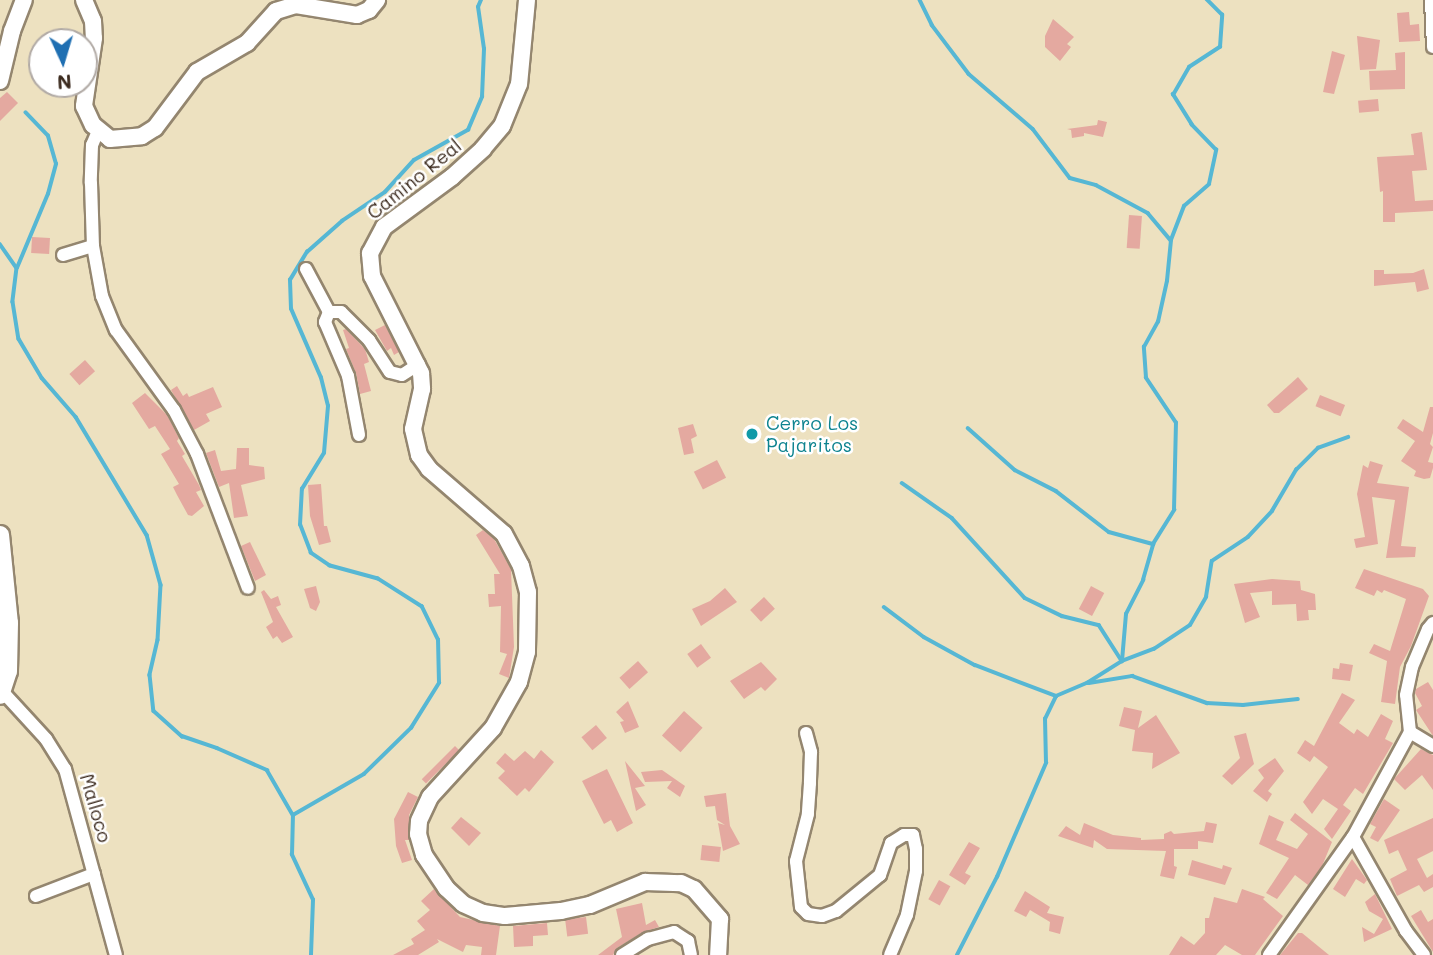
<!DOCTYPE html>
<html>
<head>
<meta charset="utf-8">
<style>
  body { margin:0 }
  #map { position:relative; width:1433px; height:955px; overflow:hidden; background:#ede1c0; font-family:Mali,sans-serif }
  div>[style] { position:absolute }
  .stream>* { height:3.5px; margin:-1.75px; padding:0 1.75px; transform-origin:1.75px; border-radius:1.75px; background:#56b7d4 }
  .building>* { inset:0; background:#e4a9a0; transform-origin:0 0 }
  .roads { filter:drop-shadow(2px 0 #94866f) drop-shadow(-2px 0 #94866f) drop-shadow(0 2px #94866f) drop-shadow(0 -2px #94866f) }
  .minor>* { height:12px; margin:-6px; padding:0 6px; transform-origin:6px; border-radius:6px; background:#fff }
  .tertiary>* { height:16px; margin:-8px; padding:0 8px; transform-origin:8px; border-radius:8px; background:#fff }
  .secondary>* { height:18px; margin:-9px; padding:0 9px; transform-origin:9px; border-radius:9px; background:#fff }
  .dots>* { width:19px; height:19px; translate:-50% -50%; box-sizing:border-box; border:4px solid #fff; border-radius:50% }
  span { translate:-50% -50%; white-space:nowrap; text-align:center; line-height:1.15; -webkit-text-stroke:5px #fff; paint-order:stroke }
  .street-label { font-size:19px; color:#3b2a1e }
  .culture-label { font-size:19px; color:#0d838f }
  .left { translate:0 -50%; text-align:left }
  .north { position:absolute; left:28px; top:28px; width:70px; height:70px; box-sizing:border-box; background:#fff; border:2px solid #b1aaa5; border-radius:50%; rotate:176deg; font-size:19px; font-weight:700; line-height:28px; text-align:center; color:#3b2a1e }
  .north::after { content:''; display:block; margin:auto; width:24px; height:32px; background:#1f6fb2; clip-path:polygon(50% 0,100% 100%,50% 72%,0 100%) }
</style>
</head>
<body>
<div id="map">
  <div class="stream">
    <i style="left:920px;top:0;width:28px;rotate:64deg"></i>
    <i style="left:932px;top:25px;width:61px;rotate:52.9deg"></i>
    <i style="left:969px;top:74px;width:84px;rotate:40.7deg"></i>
    <i style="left:1033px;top:129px;width:61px;rotate:52.9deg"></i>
    <i style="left:1070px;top:178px;width:27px;rotate:15deg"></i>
    <i style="left:1096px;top:185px;width:59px;rotate:28.3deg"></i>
    <i style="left:1148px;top:213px;width:35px;rotate:50deg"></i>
    <i style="left:0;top:244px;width:29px;rotate:55deg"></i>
    <i style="left:17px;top:268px;width:34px;rotate:97deg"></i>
    <i style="left:13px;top:302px;width:37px;rotate:81deg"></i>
    <i style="left:19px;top:339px;width:45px;rotate:59.5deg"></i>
    <i style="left:42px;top:378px;width:52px;rotate:48.9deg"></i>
    <i style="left:76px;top:417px;width:138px;rotate:59deg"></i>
    <i style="left:147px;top:535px;width:52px;rotate:74.4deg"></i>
    <i style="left:161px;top:585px;width:55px;rotate:93.1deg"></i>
    <i style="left:158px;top:640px;width:36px;rotate:103deg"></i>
    <i style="left:150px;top:675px;width:36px;rotate:84deg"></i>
    <i style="left:154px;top:711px;width:38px;rotate:42deg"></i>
    <i style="left:182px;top:736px;width:37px;rotate:19deg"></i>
    <i style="left:217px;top:748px;width:55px;rotate:23.7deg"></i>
    <i style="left:267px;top:770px;width:52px;rotate:60deg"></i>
    <i style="left:17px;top:268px;width:80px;rotate:-67.3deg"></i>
    <i style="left:48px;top:194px;width:31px;rotate:-75deg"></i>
    <i style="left:56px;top:164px;width:29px;rotate:-106deg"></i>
    <i style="left:48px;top:136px;width:32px;rotate:-134deg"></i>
    <i style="left:968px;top:428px;width:63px;rotate:41.8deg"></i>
    <i style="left:1015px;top:470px;width:46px;rotate:27.1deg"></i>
    <i style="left:1056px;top:491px;width:67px;rotate:37.7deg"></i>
    <i style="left:1109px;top:532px;width:46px;rotate:15.3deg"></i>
    <i style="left:902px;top:483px;width:61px;rotate:35deg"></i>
    <i style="left:952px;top:518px;width:108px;rotate:47.6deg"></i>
    <i style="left:1025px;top:598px;width:41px;rotate:25.9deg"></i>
    <i style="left:1062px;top:616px;width:38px;rotate:14deg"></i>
    <i style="left:1099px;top:625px;width:43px;rotate:57.4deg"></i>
    <i style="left:1122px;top:661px;width:34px;rotate:-21deg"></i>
    <i style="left:1154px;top:649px;width:43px;rotate:-33.7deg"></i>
    <i style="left:1190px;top:625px;width:32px;rotate:-60deg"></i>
    <i style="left:1206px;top:597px;width:36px;rotate:-81deg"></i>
    <i style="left:1212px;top:561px;width:43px;rotate:-33.7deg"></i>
    <i style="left:1248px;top:537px;width:35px;rotate:-47deg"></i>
    <i style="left:1272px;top:511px;width:48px;rotate:-59.7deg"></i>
    <i style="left:1296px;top:470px;width:31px;rotate:-45deg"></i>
    <i style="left:1318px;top:448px;width:32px;rotate:-20deg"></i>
    <i style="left:884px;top:607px;width:50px;rotate:36.9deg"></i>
    <i style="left:924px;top:637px;width:58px;rotate:28.8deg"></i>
    <i style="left:975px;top:665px;width:87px;rotate:20.9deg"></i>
    <i style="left:1089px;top:683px;width:44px;rotate:-9.2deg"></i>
    <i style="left:1132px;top:676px;width:80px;rotate:19.8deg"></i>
    <i style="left:1207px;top:703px;width:36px;rotate:3deg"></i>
    <i style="left:1243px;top:705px;width:55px;rotate:-6.2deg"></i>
    <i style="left:311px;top:955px;width:55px;rotate:-87.9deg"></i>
    <i style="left:313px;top:900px;width:50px;rotate:-115deg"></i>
    <i style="left:292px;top:855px;width:40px;rotate:-88.6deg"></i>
    <i style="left:293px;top:815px;width:82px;rotate:-30deg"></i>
    <i style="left:364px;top:774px;width:66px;rotate:-44.4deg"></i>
    <i style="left:411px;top:728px;width:53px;rotate:-58.1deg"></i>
    <i style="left:439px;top:683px;width:43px;rotate:-91.3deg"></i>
    <i style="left:438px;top:640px;width:37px;rotate:-116deg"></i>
    <i style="left:422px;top:607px;width:52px;rotate:-147.5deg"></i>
    <i style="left:378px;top:579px;width:50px;rotate:-164.8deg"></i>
    <i style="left:330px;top:566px;width:23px;rotate:-146deg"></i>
    <i style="left:311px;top:553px;width:30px;rotate:-111deg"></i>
    <i style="left:300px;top:525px;width:36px;rotate:-87deg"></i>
    <i style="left:302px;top:489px;width:42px;rotate:-58.6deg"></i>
    <i style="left:324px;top:453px;width:47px;rotate:-85.1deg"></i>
    <i style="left:328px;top:406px;width:29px;rotate:-104deg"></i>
    <i style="left:321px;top:378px;width:75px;rotate:-113.5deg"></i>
    <i style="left:291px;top:309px;width:29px;rotate:-92deg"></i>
    <i style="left:290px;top:280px;width:33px;rotate:-59deg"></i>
    <i style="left:307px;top:252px;width:47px;rotate:-41.5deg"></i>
    <i style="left:342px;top:221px;width:52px;rotate:-34deg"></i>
    <i style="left:385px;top:192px;width:43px;rotate:-47.8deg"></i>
    <i style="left:414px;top:160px;width:62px;rotate:-29.1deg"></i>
    <i style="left:468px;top:130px;width:36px;rotate:-67deg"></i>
    <i style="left:482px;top:97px;width:48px;rotate:-87.6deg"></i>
    <i style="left:484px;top:49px;width:42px;rotate:-98.1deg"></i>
    <i style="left:478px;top:7px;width:8px;rotate:-67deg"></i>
    <i style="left:957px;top:955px;width:88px;rotate:-62.9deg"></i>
    <i style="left:997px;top:877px;width:124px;rotate:-66.7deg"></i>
    <i style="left:1046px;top:763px;width:44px;rotate:-91.3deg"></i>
    <i style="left:1045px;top:719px;width:25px;rotate:-64deg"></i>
    <i style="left:1056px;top:696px;width:34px;rotate:-23deg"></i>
    <i style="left:1087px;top:683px;width:41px;rotate:-32.2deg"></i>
    <i style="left:1122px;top:661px;width:47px;rotate:-85.1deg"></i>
    <i style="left:1126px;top:614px;width:38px;rotate:-63deg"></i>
    <i style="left:1143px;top:580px;width:37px;rotate:-74deg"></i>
    <i style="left:1153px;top:544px;width:40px;rotate:-58deg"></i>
    <i style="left:1174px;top:510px;width:87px;rotate:-88.7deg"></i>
    <i style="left:1176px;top:423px;width:54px;rotate:-123.7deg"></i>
    <i style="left:1146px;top:378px;width:31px;rotate:-94deg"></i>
    <i style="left:1144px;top:347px;width:29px;rotate:-61deg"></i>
    <i style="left:1158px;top:322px;width:42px;rotate:-77.6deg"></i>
    <i style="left:1167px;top:281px;width:41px;rotate:-84.4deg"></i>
    <i style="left:1171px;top:240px;width:36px;rotate:-69deg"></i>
    <i style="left:1184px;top:206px;width:33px;rotate:-41deg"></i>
    <i style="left:1209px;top:184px;width:35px;rotate:-78deg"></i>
    <i style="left:1216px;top:150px;width:35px;rotate:-134deg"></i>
    <i style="left:1192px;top:125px;width:36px;rotate:-122deg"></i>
    <i style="left:1173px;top:95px;width:32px;rotate:-60deg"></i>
    <i style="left:1189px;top:67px;width:37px;rotate:-33deg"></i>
    <i style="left:1220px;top:47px;width:32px;rotate:-86deg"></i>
    <i style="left:1222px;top:15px;width:21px;rotate:-135deg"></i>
  </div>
  <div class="building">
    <i style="clip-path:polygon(1409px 12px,1410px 25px,1419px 24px,1420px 41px,1399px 42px,1397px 13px)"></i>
    <i style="clip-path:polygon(1053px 19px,1074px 37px,1067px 44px,1071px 47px,1060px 61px,1045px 47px,1045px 36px)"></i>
    <i style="clip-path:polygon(1357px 36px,1380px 40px,1376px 69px,1360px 70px)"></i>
    <i style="clip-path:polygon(1332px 51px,1345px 55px,1334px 94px,1323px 92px)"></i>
    <i style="clip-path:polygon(1405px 52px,1405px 89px,1370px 90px,1369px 71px,1396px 70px,1395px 53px)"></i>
    <i style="clip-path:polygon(7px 92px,18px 103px,0 121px,0 98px)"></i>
    <i style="left:1378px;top:99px;width:12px;height:20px;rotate:85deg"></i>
    <i style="clip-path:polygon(1098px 120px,1107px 122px,1103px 137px,1084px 133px,1084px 136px,1072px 138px,1071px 130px,1067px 129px,1097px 125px)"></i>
    <i style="clip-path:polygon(1422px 132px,1427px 170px,1412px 171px,1415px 201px,1433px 200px,1433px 211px,1395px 213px,1395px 222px,1383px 222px,1383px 191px,1380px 192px,1377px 157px,1414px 155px,1411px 134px)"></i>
    <i style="left:1129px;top:215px;width:13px;height:33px;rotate:4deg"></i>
    <i style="left:32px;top:237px;width:18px;height:16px;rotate:3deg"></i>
    <i style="clip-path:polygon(1424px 269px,1429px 289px,1417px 292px,1415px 282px,1374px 286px,1374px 270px,1384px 270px,1384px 274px,1413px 273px)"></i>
    <i style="clip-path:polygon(385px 325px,399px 352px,394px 355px,391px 348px,387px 351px,375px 330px)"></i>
    <i style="clip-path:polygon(346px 329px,365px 349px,369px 362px,364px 364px,371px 391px,360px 394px,356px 373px,346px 349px,349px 348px,343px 330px)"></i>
    <i style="left:85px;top:360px;width:15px;height:21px;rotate:48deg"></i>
    <i style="clip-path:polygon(1298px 377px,1308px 389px,1279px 413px,1274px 413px,1267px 405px)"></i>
    <i style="clip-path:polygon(177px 386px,183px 396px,187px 393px,189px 397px,213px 387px,222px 407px,206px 414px,210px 421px,194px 430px,171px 390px)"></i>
    <i style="clip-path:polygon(145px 393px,167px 415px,179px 438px,177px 441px,185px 454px,182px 456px,199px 485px,201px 490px,196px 492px,204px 506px,192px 516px,188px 515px,177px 495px,173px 487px,179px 484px,161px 454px,170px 449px,155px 426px,149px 429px,132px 403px)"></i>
    <i style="left:1320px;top:395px;width:27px;height:12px;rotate:22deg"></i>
    <i style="clip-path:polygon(1430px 407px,1433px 407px,1433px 433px,1430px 444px,1433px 447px,1428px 462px,1433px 463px,1433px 468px,1430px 478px,1424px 479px,1414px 476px,1416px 471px,1401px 461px,1415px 441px,1397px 428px,1403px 419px,1423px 432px)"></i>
    <i style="clip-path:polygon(693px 424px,697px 436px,691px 439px,694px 453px,684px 455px,678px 428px)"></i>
    <i style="clip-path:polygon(237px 448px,249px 448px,249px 465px,264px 467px,265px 479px,241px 485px,248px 516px,234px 518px,229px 483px,219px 487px,206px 453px,215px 450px,221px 471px,236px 469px)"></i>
    <i style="left:717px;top:460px;width:20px;height:26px;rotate:63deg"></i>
    <i style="clip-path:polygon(1370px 461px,1383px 465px,1377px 483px,1409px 487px,1401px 546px,1416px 547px,1415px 557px,1386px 558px,1395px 500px,1372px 497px,1378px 544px,1356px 548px,1354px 539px,1365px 537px,1357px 494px,1363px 465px,1368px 468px)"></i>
    <i style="clip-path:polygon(321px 484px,324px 526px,327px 526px,331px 542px,319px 545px,310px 516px,308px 485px)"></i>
    <i style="clip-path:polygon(483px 530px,494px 539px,511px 569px,514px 647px,509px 678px,499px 674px,507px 654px,500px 652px,501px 606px,489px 607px,488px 594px,495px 594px,494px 574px,500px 574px,476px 535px)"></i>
    <i style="clip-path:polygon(250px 542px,266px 575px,255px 581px,241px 546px)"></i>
    <i style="clip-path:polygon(1364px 569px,1423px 589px,1429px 596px,1411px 646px,1400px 667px,1395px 704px,1381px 702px,1387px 661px,1369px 653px,1374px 644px,1390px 651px,1406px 599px,1384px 590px,1382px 593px,1377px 590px,1374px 596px,1355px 588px)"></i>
    <i style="clip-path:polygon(1272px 579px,1300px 581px,1301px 590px,1315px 594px,1316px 610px,1308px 610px,1309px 620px,1297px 621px,1296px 604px,1272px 605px,1272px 591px,1250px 593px,1260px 617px,1245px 623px,1234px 584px)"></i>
    <i style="clip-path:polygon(316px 586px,320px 602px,316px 611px,310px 608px,304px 589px)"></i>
    <i style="left:1091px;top:586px;width:15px;height:26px;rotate:28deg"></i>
    <i style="clip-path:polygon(725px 588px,737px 602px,701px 626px,692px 609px,710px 601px)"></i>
    <i style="clip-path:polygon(264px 590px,271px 599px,278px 596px,281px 605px,276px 607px,293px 637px,282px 643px,277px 636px,273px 639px,266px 627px,273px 622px,261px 592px)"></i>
    <i style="left:764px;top:597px;width:16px;height:19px;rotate:47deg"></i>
    <i style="left:701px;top:644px;width:17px;height:17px;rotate:54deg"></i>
    <i style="left:638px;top:661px;width:15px;height:25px;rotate:48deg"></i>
    <i style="clip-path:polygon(761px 662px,777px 679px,765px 691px,761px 687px,744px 699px,730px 681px)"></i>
    <i style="clip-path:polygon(1340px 663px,1353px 665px,1350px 681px,1332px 679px,1333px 668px,1339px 669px)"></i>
    <i style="clip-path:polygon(1428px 682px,1433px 690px,1433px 736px,1416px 710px,1422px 706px,1415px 693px,1416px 689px)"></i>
    <i style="clip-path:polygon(1342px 693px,1355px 700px,1339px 723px,1354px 734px,1357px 729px,1368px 737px,1381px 714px,1393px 721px,1385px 739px,1393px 743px,1363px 794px,1355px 788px,1343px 805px,1351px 811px,1332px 839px,1324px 829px,1338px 809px,1323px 799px,1312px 814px,1303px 802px,1328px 767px,1314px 756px,1310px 762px,1297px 753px,1305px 740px,1314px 746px)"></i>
    <i style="clip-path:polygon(628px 701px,639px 727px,625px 733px,620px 722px,624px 721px,616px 712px)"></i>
    <i style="clip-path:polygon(1124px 707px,1142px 711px,1138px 728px,1156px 715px,1180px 753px,1152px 769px,1153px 753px,1132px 751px,1135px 730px,1119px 726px)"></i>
    <i style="left:684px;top:711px;width:25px;height:33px;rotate:42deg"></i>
    <i style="left:596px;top:725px;width:17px;height:19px;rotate:50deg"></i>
    <i style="clip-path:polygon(1246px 733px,1254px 764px,1232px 785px,1222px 776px,1240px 758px,1234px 736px)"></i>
    <i style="left:455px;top:746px;width:6px;height:47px;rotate:45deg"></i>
    <i style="clip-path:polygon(1421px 749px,1433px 755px,1433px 790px,1422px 775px,1405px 790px,1394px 779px)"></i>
    <i style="clip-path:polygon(541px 750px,554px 762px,529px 792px,525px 788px,517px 796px,498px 778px,505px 771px,496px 763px,505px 753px,514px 761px,525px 751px,534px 759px)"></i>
    <i style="clip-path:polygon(1275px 758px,1284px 771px,1268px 791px,1272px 794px,1267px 802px,1253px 791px,1264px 778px,1258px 770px)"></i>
    <i style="clip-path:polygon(625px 761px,645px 786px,635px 788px,646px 805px,636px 811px)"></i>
    <i style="clip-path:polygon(607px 769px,633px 823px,617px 832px,611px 820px,604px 824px,582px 781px)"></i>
    <i style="clip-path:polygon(662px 770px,685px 786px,680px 797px,667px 788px,672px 781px,645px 782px,641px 772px)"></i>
    <i style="clip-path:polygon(408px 792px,418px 797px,409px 815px,409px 840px,405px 840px,412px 860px,402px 863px,396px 846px,394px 819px)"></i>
    <i style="clip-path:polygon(726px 793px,730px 826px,740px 844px,723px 851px,718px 823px,725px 825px,717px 820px,715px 806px,706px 807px,704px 796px)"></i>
    <i style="clip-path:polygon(1384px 799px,1400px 810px,1378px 842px,1370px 838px,1376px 827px,1370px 824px)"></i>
    <i style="clip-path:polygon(1295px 813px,1332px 842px,1322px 866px,1308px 885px,1295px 875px,1277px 899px,1266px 893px,1289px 858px,1259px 844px,1269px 815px,1284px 822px,1276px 840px,1297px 849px,1308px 834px,1290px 820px)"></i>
    <i style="clip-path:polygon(461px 817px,481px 833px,469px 846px,451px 828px)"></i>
    <i style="clip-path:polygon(1433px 818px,1433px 851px,1417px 859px,1427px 878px,1433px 874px,1433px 887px,1424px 892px,1419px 885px,1397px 896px,1390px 879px,1407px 870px,1398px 850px,1389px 854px,1384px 840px)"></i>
    <i style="clip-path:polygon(1206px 822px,1217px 824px,1213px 843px,1198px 841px,1198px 849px,1174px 849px,1174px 866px,1177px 867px,1174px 879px,1160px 876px,1166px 851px,1107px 849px,1094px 840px,1093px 848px,1058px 836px,1066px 826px,1080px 835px,1084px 823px,1113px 835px,1141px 838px,1141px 840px,1164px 839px,1164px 834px,1171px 831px,1174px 834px,1204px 831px)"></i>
    <i style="clip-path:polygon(969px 842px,980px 848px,965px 873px,971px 876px,965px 885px,949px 875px)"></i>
    <i style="left:702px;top:845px;width:19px;height:15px;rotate:6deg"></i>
    <i style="clip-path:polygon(1352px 859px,1367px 880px,1364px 884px,1356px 879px,1345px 897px,1333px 889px)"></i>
    <i style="clip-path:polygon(1192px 860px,1222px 869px,1223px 865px,1232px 868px,1225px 885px,1188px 875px)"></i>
    <i style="left:939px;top:880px;width:13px;height:22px;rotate:29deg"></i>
    <i style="clip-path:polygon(434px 889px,460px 917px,500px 926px,496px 955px,481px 955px,482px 947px,466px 945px,463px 952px,437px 939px,439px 942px,418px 955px,393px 955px,414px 944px,411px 939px,425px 930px,417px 921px,430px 910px,421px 901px)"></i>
    <i style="clip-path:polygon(1242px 889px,1265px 897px,1263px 899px,1283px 916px,1255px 955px,1242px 955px,1225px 945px,1216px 955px,1169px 955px,1181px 936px,1194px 945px,1205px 933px,1205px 918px,1209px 918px,1214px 897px,1237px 903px)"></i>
    <i style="clip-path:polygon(1025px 891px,1050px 907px,1047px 913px,1064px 917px,1060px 934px,1049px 931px,1050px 922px,1030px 910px,1026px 917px,1014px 911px)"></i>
    <i style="clip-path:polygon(1375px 894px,1392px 929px,1364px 942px,1362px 927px,1374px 934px,1383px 919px,1369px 911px,1365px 902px)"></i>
    <i style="clip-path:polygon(642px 903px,646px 925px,655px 920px,659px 927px,643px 932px,617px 948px,613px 955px,598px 955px,622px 937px,616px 909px)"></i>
    <i style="clip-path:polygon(1421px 910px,1428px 922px,1433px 919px,1433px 952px,1411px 916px)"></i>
    <i style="left:586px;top:917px;width:17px;height:21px;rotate:83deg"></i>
    <i style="clip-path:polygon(547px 923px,548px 935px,533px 936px,533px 946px,514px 947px,513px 926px)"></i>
    <i style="clip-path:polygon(1298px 933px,1302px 933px,1329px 955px,1280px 955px)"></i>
  </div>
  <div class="roads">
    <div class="minor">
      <i style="left:1431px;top:0;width:47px;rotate:87.6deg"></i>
      <i style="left:98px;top:131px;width:15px;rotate:113deg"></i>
      <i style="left:92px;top:145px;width:38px;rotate:92deg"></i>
      <i style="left:91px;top:183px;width:63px;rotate:88.2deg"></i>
      <i style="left:93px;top:246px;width:51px;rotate:79.8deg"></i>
      <i style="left:102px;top:296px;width:37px;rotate:68deg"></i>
      <i style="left:116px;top:330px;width:99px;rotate:54.1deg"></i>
      <i style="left:174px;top:410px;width:50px;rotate:62.4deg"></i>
      <i style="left:197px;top:454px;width:143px;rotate:69.2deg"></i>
      <i style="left:63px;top:255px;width:31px;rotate:-17deg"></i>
      <i style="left:306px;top:269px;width:49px;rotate:61.9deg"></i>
      <i style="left:329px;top:312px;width:12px"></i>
      <i style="left:341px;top:312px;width:40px;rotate:45deg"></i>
      <i style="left:369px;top:340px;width:38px;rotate:57deg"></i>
      <i style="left:390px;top:372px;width:12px;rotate:14deg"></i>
      <i style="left:402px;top:375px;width:20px;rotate:-33deg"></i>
      <i style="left:329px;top:312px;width:11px;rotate:112deg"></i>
      <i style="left:325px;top:322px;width:59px;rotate:66.9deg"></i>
      <i style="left:348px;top:376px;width:60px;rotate:79.4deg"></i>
      <i style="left:2px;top:691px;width:65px;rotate:47.5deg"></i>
      <i style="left:46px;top:739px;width:36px;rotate:58deg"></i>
      <i style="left:65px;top:769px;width:193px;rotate:74.7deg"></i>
      <i style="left:1410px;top:732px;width:37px;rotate:-96deg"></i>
      <i style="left:1406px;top:695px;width:29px;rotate:-78deg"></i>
      <i style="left:1412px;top:667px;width:41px;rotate:-67.2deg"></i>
      <i style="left:1428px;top:629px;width:8px;rotate:-50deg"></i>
      <i style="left:1410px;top:732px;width:27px;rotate:31deg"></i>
      <i style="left:806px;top:733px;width:20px;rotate:75deg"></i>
      <i style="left:811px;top:752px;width:31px;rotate:92deg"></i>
      <i style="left:810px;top:783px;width:31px;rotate:94deg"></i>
      <i style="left:808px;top:814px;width:49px;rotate:104.3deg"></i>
      <i style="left:796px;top:861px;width:46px;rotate:83.8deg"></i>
      <i style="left:801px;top:907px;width:10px;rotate:45deg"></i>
      <i style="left:808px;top:914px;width:14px;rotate:8deg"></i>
      <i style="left:822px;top:916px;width:15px;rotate:-20deg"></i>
      <i style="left:836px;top:911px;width:57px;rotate:-39.3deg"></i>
      <i style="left:880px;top:875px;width:34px;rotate:-71deg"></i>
      <i style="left:891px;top:843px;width:15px;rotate:-32deg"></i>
      <i style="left:904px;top:835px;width:9px"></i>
      <i style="left:913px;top:835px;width:14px;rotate:78deg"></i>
      <i style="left:916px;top:849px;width:22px;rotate:90deg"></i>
      <i style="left:916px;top:871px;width:45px;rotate:101.6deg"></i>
      <i style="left:907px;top:915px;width:43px;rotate:113deg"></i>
      <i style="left:1353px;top:837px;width:108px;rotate:60.6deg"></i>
      <i style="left:1406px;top:931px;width:30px;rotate:53deg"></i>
      <i style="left:36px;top:896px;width:62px;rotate:-20.8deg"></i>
      <i style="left:622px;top:955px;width:31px;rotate:-32deg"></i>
      <i style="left:648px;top:939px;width:27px;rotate:-15deg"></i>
      <i style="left:674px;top:932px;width:17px;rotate:33deg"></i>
      <i style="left:688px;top:941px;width:14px;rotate:78deg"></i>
      <i style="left:1269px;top:955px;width:145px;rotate:-54.6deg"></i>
      <i style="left:1353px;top:837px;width:119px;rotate:-61.5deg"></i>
    </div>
    <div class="tertiary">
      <i style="left:84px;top:0;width:23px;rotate:67deg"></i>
      <i style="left:93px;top:21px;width:17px;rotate:87deg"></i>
      <i style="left:94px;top:38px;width:69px;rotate:98.4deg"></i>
      <i style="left:84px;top:106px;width:21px;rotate:65deg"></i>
      <i style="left:93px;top:125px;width:22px;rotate:39deg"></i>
      <i style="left:110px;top:139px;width:32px;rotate:-5deg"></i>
      <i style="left:142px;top:136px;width:15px;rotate:-32deg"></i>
      <i style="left:155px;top:128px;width:70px;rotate:-53.1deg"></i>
      <i style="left:197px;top:72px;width:58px;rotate:-30.1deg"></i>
      <i style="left:247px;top:43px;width:43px;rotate:-47.8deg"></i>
      <i style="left:276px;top:11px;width:21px;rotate:-17deg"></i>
      <i style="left:296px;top:5px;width:62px;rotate:9.3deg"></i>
      <i style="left:357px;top:15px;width:13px;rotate:-23deg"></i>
      <i style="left:369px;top:10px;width:13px;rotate:-51deg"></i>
      <i style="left:527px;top:0;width:84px;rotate:95.4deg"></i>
      <i style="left:519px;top:84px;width:45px;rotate:112deg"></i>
      <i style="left:502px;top:126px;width:30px;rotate:130deg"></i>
      <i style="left:483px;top:149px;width:42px;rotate:137.9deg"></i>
      <i style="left:452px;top:177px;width:84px;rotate:143.7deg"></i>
      <i style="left:384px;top:227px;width:30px;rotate:118deg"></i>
      <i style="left:370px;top:253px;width:23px;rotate:85deg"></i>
      <i style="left:372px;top:276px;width:109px;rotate:63.2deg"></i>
      <i style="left:421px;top:373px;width:16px;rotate:86deg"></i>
      <i style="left:422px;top:389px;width:41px;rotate:102.7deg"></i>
      <i style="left:413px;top:429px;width:27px;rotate:77deg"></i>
      <i style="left:419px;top:455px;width:17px;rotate:54deg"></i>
      <i style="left:429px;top:469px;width:99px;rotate:40.9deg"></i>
      <i style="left:504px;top:534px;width:36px;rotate:62deg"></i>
      <i style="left:521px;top:566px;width:27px;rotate:75deg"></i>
      <i style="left:528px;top:592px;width:60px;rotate:91deg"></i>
      <i style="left:527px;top:652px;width:31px;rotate:105deg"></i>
      <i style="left:519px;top:682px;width:53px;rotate:119.5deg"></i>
      <i style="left:493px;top:728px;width:93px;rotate:132.4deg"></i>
      <i style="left:430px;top:797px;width:26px;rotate:115deg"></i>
      <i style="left:419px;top:821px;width:13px;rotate:94deg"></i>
      <i style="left:418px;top:834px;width:22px;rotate:74deg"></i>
      <i style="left:424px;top:855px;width:40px;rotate:56deg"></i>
      <i style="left:446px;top:888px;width:23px;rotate:43deg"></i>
      <i style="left:463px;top:904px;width:22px;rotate:24deg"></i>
      <i style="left:483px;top:913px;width:22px;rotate:8deg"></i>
      <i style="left:505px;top:916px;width:56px;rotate:-5.1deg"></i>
      <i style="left:561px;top:911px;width:30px;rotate:-12deg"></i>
      <i style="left:590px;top:905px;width:60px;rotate:-22.7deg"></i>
      <i style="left:645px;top:882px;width:36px;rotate:2deg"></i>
      <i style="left:681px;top:883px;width:14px;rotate:25deg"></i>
      <i style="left:694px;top:889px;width:40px;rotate:49deg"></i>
      <i style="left:720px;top:919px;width:36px;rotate:93deg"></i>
      <i style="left:0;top:81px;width:51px;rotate:-76.5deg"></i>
      <i style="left:12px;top:31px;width:33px;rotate:-69deg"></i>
    </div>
    <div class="secondary">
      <i style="left:0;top:535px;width:88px;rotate:84.2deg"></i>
      <i style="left:9px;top:623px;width:48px;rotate:91.2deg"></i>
      <i style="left:8px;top:671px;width:25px;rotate:108deg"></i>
    </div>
  </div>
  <div class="dots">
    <i style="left:752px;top:434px;background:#0f9aa8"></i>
  </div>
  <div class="street-label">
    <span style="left:414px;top:179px;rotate:-39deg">Camino Real</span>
    <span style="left:96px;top:808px;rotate:74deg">Malloco</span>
  </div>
  <div class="culture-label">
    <span class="left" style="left:766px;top:434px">Cerro Los<br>Pajaritos</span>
  </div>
  <div class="north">N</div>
</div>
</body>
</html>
